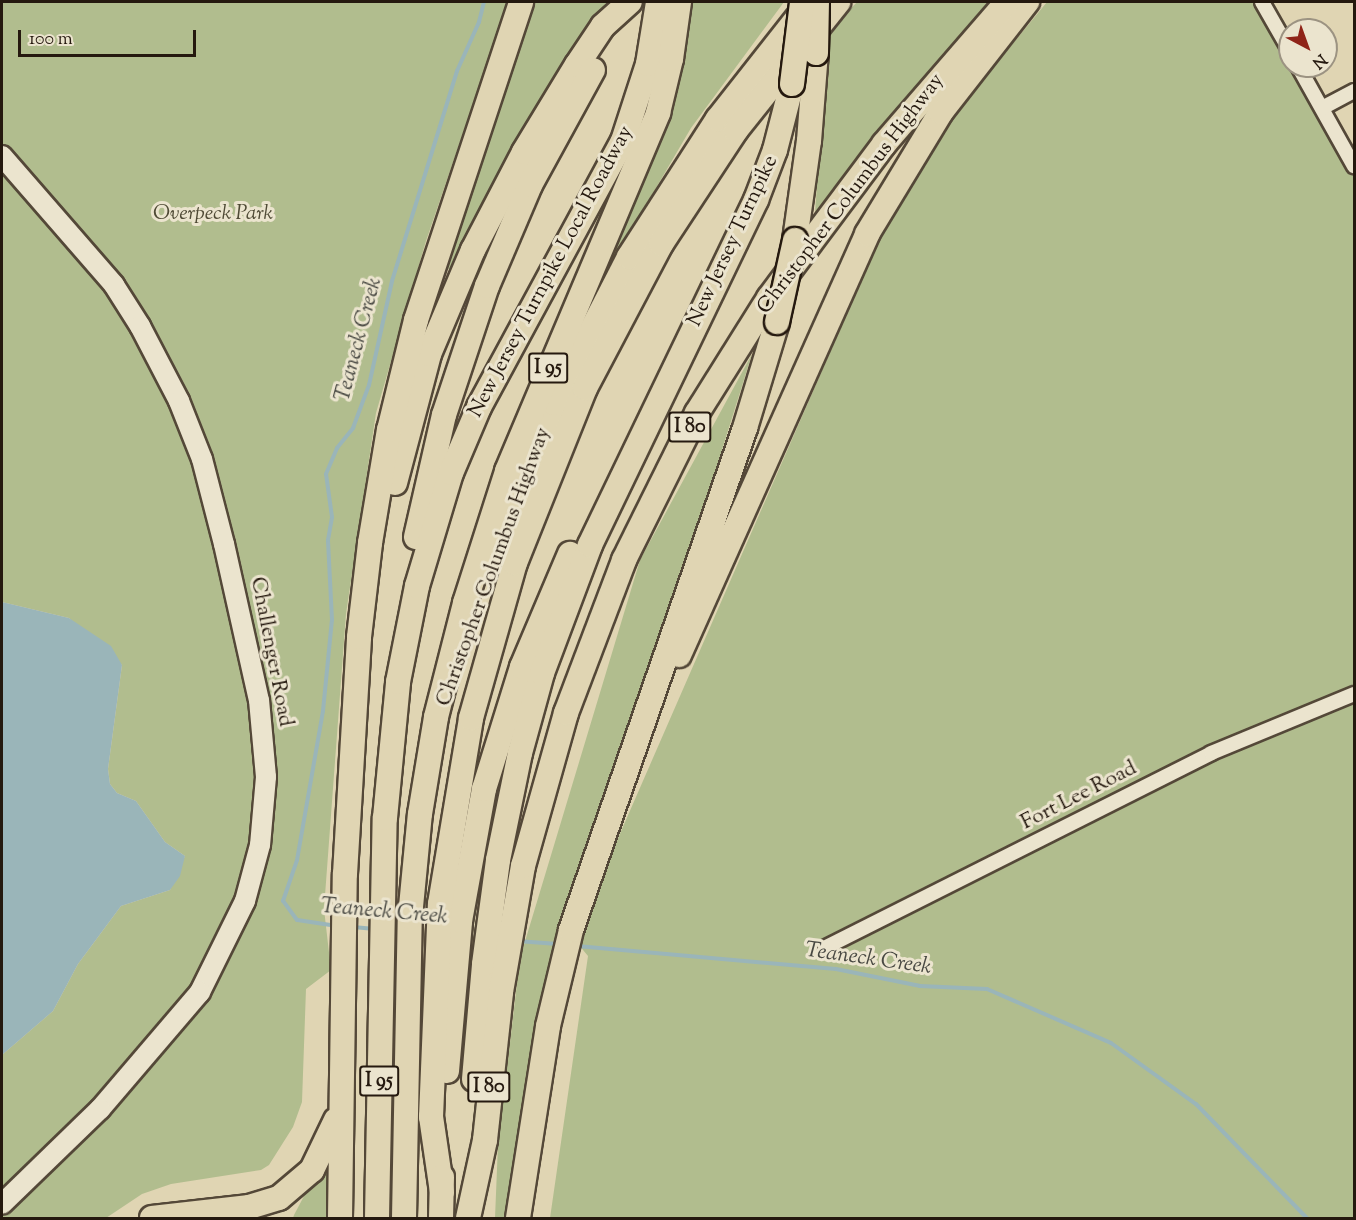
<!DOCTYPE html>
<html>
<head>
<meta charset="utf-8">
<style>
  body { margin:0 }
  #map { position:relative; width:1356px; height:1220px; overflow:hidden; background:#e0d5b3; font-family:"Sorts Mill Goudy",serif }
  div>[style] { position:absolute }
  .green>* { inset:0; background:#b1bd8e }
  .water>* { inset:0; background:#9ab5b9 }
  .stream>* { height:4px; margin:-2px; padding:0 2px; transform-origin:2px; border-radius:2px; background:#9ab5b9 }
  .roads { filter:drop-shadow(2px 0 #544838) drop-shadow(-2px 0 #544838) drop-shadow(0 2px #544838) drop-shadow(0 -2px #544838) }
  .street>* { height:14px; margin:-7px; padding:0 7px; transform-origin:7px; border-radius:7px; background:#ebe4ce }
  .secondary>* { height:20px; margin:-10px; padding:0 10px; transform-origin:10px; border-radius:10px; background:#ebe4ce }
  .highway>* { height:24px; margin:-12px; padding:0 12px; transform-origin:12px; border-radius:12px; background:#e0d5b3 }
  .bridges { filter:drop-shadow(2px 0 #25190f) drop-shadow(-2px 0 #25190f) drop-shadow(0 2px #25190f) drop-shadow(0 -2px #25190f) }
  .highway-bridge>* { height:24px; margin:-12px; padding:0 12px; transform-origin:12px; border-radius:12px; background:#e0d5b3 }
  span { translate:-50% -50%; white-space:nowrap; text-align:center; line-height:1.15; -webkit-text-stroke:6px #ebe4ce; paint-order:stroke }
  .shield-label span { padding:2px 4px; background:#ebe4ce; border:2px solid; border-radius:4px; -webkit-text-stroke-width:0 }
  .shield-label { font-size:20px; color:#25190f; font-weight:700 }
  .street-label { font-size:21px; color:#25190f }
  .park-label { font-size:21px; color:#4f4a35; font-style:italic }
  .water-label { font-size:22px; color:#484842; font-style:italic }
  .frame { position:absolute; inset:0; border:3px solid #25190f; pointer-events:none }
  .north { position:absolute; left:1278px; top:18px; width:60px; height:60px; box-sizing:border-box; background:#ebe4ce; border:2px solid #9c9382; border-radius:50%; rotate:139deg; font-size:16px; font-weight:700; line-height:24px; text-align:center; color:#25190f }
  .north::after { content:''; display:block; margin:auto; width:21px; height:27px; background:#8f2418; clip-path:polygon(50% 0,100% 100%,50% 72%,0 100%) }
  .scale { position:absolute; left:18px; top:30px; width:178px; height:27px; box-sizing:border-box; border:3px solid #25190f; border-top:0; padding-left:8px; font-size:18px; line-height:21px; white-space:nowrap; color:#25190f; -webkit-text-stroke:4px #ebe4ce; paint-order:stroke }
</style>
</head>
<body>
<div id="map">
  <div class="green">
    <i style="clip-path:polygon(2px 2px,508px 2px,426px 241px,376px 413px,346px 614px,324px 909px,331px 970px,306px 989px,302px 1102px,293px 1127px,269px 1165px,261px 1170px,171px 1184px,142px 1194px,106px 1218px,2px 1218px,2px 1055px,53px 1011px,78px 964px,121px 906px,170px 890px,185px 856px,165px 842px,136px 801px,117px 793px,110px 784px,108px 769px,122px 665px,69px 618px,2px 602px)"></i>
    <i style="clip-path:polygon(531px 2px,612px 2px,589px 33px,456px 272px,438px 265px)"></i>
    <i style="clip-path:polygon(688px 2px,784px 2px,691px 128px,584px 311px)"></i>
    <i style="clip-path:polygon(857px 2px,993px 2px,959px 36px,815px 213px,828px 33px)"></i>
    <i style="clip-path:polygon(1047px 2px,1260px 2px,1290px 54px,1290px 66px,1297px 66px,1354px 166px,1354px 1218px,550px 1218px,588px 956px,574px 939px,910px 169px)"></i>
    <i style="clip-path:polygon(752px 354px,686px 565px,555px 938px,535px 1025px,505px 1218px,495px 1218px,498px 1144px,520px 958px,640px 560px)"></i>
    <i style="clip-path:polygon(331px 1145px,330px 1218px,293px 1218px,294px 1215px)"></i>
  </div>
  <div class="water">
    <i style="clip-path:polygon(2px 602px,69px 618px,111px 646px,122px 665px,108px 769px,110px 784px,117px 793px,136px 801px,165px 842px,185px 856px,180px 876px,170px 890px,121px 906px,78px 964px,53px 1011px,2px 1055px)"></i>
  </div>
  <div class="stream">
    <i style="left:337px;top:926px;width:40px;rotate:-171.5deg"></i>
    <i style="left:297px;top:920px;width:24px;rotate:-126deg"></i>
    <i style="left:283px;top:901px;width:43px;rotate:-71.1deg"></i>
    <i style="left:297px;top:860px;width:151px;rotate:-80.1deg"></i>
    <i style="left:323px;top:711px;width:91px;rotate:-84.4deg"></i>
    <i style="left:332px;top:620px;width:80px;rotate:-92.9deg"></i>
    <i style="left:328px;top:540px;width:23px;rotate:-80deg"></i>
    <i style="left:332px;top:517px;width:43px;rotate:-97.9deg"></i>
    <i style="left:326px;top:474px;width:28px;rotate:-67deg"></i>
    <i style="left:337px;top:448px;width:26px;rotate:-51deg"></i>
    <i style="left:353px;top:428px;width:46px;rotate:-69.6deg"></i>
    <i style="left:369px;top:385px;width:107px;rotate:-77.5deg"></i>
    <i style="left:392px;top:281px;width:220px;rotate:-72.8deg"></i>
    <i style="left:457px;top:71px;width:54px;rotate:-65.8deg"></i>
    <i style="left:479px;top:22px;width:21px;rotate:-76deg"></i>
    <i style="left:353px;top:927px;width:22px;rotate:5deg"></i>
    <i style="left:517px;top:941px;width:41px;rotate:4.2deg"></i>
    <i style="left:577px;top:946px;width:260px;rotate:5.1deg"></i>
    <i style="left:836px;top:969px;width:86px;rotate:11.4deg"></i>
    <i style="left:920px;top:986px;width:67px;rotate:2.6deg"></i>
    <i style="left:987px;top:989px;width:135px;rotate:23.5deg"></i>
    <i style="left:1111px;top:1043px;width:105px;rotate:35.7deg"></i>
    <i style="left:1196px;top:1104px;width:159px;rotate:45.8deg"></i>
  </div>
  <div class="roads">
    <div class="street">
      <i style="left:1262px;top:2px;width:56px;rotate:60.3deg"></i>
      <i style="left:1298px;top:66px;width:115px;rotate:60.8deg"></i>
      <i style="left:1322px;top:108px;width:36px;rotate:-28deg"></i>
      <i style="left:826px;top:947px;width:431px;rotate:-26.7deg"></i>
      <i style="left:1211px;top:753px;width:155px;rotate:-22.4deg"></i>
    </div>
    <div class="secondary">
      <i style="left:2px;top:156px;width:171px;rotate:49deg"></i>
      <i style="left:114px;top:285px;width:49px;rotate:57.6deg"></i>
      <i style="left:140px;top:326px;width:85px;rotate:62.5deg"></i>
      <i style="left:179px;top:401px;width:62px;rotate:68.4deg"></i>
      <i style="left:202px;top:459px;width:88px;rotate:75.5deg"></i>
      <i style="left:224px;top:544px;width:160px;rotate:77.4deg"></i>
      <i style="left:259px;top:700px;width:77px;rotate:84.8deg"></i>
      <i style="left:266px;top:777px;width:68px;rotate:95deg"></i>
      <i style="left:260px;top:845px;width:58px;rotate:105deg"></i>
      <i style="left:245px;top:901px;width:102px;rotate:116.3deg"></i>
      <i style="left:200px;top:992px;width:154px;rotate:130.5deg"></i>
      <i style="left:100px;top:1109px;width:136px;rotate:135.9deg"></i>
    </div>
    <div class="highway">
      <i style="left:795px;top:240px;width:100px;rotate:-82deg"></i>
      <i style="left:809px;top:141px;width:88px;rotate:-85.5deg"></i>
      <i style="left:395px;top:483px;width:133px;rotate:-75.2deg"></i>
      <i style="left:429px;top:354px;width:113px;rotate:-67.1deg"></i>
      <i style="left:473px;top:250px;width:110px;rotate:-62.5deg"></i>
      <i style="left:524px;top:152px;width:102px;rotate:-58.7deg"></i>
      <i style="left:577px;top:65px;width:47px;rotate:-56.3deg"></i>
      <i style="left:603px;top:26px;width:36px;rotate:-42deg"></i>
      <i style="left:416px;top:537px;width:125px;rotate:-77.1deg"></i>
      <i style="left:444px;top:415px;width:136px;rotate:-71.6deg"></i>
      <i style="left:487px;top:286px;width:110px;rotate:-66.9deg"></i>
      <i style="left:530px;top:185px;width:131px;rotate:-61.3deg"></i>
      <i style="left:496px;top:554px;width:162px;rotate:-69deg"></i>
      <i style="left:554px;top:403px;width:164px;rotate:-62.8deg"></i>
      <i style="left:629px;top:257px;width:164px;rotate:-57.2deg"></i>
      <i style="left:718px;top:119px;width:144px;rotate:-51.8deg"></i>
      <i style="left:679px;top:655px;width:461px;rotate:-65.9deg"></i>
      <i style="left:867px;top:234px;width:143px;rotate:-58.8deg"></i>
      <i style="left:941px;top:112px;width:140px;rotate:-52deg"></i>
      <i style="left:447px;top:1071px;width:151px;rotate:-85deg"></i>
      <i style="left:460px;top:921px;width:134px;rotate:-79.7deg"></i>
      <i style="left:484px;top:789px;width:128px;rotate:-72.7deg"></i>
      <i style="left:522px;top:667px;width:123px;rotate:-67deg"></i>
      <i style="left:474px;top:1079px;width:115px;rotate:-85deg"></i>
      <i style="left:484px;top:964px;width:105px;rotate:-82.3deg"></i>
      <i style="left:498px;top:860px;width:109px;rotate:-78.4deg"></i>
      <i style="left:520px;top:753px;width:83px;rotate:-74.6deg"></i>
      <i style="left:542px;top:673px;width:137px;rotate:-69.4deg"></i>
      <i style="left:590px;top:545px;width:383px;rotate:-64.3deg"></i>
      <i style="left:756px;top:200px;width:53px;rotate:-69.2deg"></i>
      <i style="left:775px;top:150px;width:68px;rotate:-75.6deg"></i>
      <i style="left:442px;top:1192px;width:76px;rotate:-98.3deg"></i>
      <i style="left:431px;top:1117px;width:213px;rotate:-87.6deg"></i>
      <i style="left:440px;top:904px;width:189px;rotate:-80.5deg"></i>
      <i style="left:471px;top:718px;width:161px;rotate:-74.2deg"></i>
      <i style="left:515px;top:563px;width:188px;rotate:-68.2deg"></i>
      <i style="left:585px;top:388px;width:163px;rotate:-62.2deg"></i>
      <i style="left:661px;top:244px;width:136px;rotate:-56.7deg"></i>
      <i style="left:736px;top:130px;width:164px;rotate:-51.4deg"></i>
      <i style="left:152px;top:1218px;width:98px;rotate:-6.5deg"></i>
      <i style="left:249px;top:1207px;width:31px;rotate:-17deg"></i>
      <i style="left:279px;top:1198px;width:43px;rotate:-40.3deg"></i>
      <i style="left:312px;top:1170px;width:55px;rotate:-64.4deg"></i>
      <i style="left:340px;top:1218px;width:344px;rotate:-89.2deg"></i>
      <i style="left:345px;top:874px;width:237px;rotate:-86.6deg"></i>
      <i style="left:359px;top:637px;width:95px;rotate:-83.3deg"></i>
      <i style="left:370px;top:543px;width:115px;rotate:-80.5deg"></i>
      <i style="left:389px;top:430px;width:113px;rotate:-76.2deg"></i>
      <i style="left:416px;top:320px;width:335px;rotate:-71.7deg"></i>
      <i style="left:377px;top:1218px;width:400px;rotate:-88.9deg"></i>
      <i style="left:385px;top:818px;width:137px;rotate:-84.5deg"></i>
      <i style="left:398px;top:682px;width:98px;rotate:-78.8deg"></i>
      <i style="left:417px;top:586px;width:118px;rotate:-73.3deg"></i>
      <i style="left:451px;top:473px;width:72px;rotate:-67deg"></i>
      <i style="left:479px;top:407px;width:302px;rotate:-61.6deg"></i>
      <i style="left:623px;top:141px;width:81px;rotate:-72deg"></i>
      <i style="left:648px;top:64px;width:63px;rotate:-80.8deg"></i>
      <i style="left:404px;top:1218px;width:301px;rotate:-88.9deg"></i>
      <i style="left:410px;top:917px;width:103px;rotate:-84.5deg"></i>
      <i style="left:420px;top:814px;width:98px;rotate:-80.6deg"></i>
      <i style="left:436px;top:717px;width:118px;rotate:-75.7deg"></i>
      <i style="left:465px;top:603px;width:139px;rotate:-72.3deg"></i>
      <i style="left:507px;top:471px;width:389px;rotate:-67.1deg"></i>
      <i style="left:658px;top:113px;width:56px;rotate:-76.5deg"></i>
      <i style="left:671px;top:59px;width:58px;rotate:-82deg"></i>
      <i style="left:441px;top:1218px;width:41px;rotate:-88.6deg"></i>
      <i style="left:468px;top:1218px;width:80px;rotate:-77.7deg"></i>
      <i style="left:485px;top:1140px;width:149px;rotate:-83.8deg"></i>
      <i style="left:501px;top:992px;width:128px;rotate:-80.1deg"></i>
      <i style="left:523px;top:866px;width:159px;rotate:-74.3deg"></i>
      <i style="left:566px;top:713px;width:164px;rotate:-69.2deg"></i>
      <i style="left:624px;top:560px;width:164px;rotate:-63.6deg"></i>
      <i style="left:697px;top:413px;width:136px;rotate:-57.9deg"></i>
      <i style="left:769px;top:298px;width:192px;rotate:-53.2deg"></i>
      <i style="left:884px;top:144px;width:188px;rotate:-49.1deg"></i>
      <i style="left:518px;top:1218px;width:194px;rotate:-81.1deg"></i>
      <i style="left:548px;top:1026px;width:99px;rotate:-76.5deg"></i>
      <i style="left:571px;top:930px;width:531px;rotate:-70.88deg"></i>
      <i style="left:745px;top:428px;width:111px;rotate:-73.2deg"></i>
    </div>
  </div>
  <div class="bridges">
    <div class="highway-bridge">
      <i style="left:816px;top:53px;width:51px;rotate:-88.9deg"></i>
      <i style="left:792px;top:84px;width:83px;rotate:-83deg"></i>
      <i style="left:777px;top:322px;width:84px;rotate:-77.6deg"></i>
    </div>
  </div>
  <div class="shield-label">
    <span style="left:548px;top:368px">I 95</span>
    <span style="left:690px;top:427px">I 80</span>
    <span style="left:379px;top:1081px">I 95</span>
    <span style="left:489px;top:1087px">I 80</span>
  </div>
  <div class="street-label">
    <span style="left:851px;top:194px;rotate:-53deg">Christopher Columbus Highway</span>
    <span style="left:733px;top:241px;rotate:-65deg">New Jersey Turnpike</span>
    <span style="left:551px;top:272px;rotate:-62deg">New Jersey Turnpike Local Roadway</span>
    <span style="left:494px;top:567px;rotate:-70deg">Christopher Columbus Highway</span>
    <span style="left:271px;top:652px;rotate:79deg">Challenger Road</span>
    <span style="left:1079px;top:796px;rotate:-27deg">Fort Lee Road</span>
  </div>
  <div class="park-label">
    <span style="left:213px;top:214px">Overpeck Park</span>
  </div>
  <div class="water-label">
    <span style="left:360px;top:340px;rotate:-75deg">Teaneck Creek</span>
    <span style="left:384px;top:913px;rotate:5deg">Teaneck Creek</span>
    <span style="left:868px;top:960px;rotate:8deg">Teaneck Creek</span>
  </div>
  <div class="frame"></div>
  <div class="north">N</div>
  <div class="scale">100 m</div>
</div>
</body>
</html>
